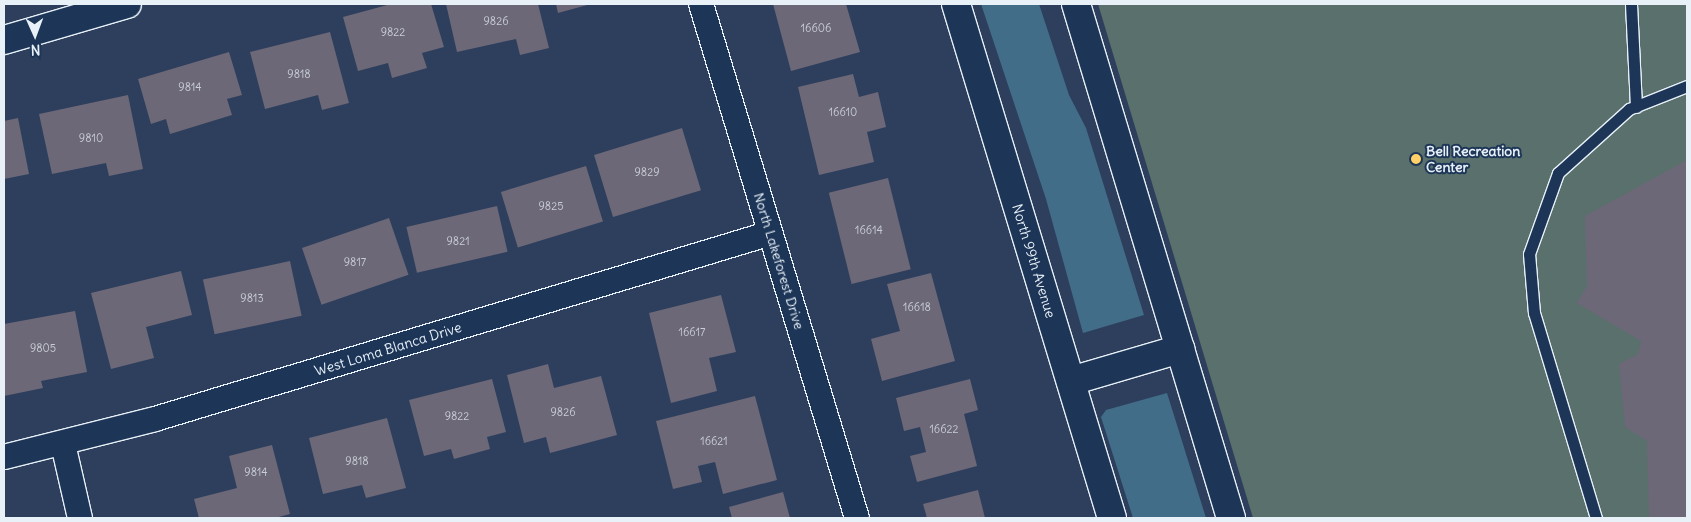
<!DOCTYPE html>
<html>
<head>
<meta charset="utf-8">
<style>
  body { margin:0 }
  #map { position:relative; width:1691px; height:522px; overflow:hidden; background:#2d3f5d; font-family:Delius,sans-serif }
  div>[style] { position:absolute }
  .green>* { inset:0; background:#59706c }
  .water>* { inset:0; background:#426d88 }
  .building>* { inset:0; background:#6c6877; transform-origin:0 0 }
  .roads { filter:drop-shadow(1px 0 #e8f1f8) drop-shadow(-1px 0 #e8f1f8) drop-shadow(0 1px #e8f1f8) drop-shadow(0 -1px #e8f1f8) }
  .lane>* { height:11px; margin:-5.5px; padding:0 5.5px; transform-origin:5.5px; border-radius:5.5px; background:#1d3557 }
  .street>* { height:24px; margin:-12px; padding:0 12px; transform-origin:12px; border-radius:12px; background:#1d3557 }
  .secondary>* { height:28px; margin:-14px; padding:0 14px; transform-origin:14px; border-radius:14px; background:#1d3557 }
  .dots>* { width:14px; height:14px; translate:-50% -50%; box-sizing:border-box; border:2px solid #1d3557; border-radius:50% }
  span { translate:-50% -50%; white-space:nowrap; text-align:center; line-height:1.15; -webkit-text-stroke:4px #1d3557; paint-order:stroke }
  .number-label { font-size:11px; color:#c9cfd8 }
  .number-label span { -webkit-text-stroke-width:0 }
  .poi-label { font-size:14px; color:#e8f1f8; font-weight:700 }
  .left { translate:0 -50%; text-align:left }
  .street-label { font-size:14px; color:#e8f1f8 }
  .frame { position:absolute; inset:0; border:5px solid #e8f1f8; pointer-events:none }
  .north { position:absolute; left:10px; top:10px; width:50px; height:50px; -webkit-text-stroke:4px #1d3557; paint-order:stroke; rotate:178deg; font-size:14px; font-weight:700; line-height:20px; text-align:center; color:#e8f1f8 }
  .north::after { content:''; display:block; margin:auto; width:18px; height:22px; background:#e8f1f8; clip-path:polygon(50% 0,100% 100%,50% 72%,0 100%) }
</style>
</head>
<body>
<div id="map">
  <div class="green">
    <i style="clip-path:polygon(1098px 4px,1687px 4px,1687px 518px,1253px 518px)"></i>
  </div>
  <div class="water">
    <i style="clip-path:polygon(981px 4px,1039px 4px,1069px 95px,1086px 128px,1144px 315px,1083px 333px,1046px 199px)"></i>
    <i style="clip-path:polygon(1167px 393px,1206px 518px,1133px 518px,1101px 417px,1106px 410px)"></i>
  </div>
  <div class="building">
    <i style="clip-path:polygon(391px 4px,431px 4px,444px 47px,422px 53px,427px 68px,392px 78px,388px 63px,358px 71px,343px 17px)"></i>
    <i style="clip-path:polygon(446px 4px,538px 4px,549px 48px,520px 55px,516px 39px,457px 52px)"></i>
    <i style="clip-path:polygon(556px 4px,591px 4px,558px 13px)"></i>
    <i style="clip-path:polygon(773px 4px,846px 4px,860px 52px,791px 71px)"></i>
    <i style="clip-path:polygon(330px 32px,349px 103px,322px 110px,318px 95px,265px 109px,250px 52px)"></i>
    <i style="clip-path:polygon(229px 52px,242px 95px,227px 99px,232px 115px,170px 134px,166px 119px,151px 124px,138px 79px)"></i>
    <i style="clip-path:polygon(853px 74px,859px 97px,878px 92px,886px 127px,867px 132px,874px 162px,819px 175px,798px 87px)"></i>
    <i style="clip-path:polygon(128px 95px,143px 169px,109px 176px,106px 163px,52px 174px,39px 114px)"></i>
    <i style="clip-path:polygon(18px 118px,29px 174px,4px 179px,4px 121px)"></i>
    <i style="left:682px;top:128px;width:65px;height:92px;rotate:73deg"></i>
    <i style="clip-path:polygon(1687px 160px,1687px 518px,1649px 518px,1647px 441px,1625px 427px,1619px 364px,1638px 354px,1641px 341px,1577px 303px,1587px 286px,1585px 216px)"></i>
    <i style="left:586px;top:166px;width:58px;height:89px;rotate:73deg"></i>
    <i style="left:888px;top:178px;width:94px;height:61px;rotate:76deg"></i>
    <i style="left:497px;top:206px;width:47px;height:93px;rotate:77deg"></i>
    <i style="left:389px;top:218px;width:60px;height:92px;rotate:71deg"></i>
    <i style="left:290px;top:261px;width:56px;height:89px;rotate:78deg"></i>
    <i style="clip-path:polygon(181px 271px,192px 315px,146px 327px,154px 358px,111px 369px,91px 293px)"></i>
    <i style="clip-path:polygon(931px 273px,955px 361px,882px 381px,871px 339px,900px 331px,887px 284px)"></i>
    <i style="clip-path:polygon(721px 295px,736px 352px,709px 358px,717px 391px,671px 403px,649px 313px)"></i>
    <i style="clip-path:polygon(75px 311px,87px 372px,41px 381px,43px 388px,4px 396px,4px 324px)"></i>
    <i style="clip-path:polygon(548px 364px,554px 388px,601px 376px,617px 435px,550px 453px,546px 437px,524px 443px,507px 375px)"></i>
    <i style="clip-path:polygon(492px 379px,506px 432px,487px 437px,490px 449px,454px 459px,451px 449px,424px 456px,409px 400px)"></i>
    <i style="clip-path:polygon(970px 379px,978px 410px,964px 414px,977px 466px,917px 482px,910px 456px,926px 452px,920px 427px,904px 431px,896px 398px)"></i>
    <i style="clip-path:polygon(755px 396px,777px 480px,723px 494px,715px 462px,698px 466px,702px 482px,673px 489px,656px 421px)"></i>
    <i style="clip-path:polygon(387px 418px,406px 488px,366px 498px,362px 485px,323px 494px,309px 438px)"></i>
    <i style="clip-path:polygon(272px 445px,290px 514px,275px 518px,199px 518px,194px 499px,237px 488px,229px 456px)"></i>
    <i style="clip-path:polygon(978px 490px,985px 518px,927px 518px,923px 504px)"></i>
    <i style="clip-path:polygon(783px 492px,790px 518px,732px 518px,729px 507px)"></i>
  </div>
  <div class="roads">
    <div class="lane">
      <i style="left:1631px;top:4px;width:103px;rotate:87.2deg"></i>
      <i style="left:1596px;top:518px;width:214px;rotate:-106.8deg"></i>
      <i style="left:1534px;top:313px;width:59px;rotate:-94.8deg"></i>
      <i style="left:1529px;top:254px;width:86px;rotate:-70.3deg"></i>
      <i style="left:1558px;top:173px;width:96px;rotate:-42deg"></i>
      <i style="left:1629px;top:109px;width:62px;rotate:-21.6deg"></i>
    </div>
    <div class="street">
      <i style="left:701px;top:4px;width:537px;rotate:73.12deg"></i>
      <i style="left:63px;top:444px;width:76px;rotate:77.1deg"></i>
      <i style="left:4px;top:457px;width:156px;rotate:-14.1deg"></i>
      <i style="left:155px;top:419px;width:643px;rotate:-16.8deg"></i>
    </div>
    <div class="secondary">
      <i style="left:956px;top:4px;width:537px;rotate:73.12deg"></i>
      <i style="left:1076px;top:4px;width:537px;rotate:73.22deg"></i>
      <i style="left:4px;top:40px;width:128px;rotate:-16.3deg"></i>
      <i style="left:1071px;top:381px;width:114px;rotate:-16.4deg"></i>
    </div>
  </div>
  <div class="dots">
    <i style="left:1416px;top:159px;background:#ffd166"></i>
  </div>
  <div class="number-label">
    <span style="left:496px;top:21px">9826</span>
    <span style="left:816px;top:28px">16606</span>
    <span style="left:393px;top:32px">9822</span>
    <span style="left:299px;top:74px">9818</span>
    <span style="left:190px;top:87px">9814</span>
    <span style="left:843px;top:112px">16610</span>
    <span style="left:91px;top:138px">9810</span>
    <span style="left:647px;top:172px">9829</span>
    <span style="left:551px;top:206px">9825</span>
    <span style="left:869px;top:230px">16614</span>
    <span style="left:458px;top:241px">9821</span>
    <span style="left:355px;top:262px">9817</span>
    <span style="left:252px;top:298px">9813</span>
    <span style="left:917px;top:307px">16618</span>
    <span style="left:692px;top:332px">16617</span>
    <span style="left:43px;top:348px">9805</span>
    <span style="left:563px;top:412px">9826</span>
    <span style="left:457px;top:416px">9822</span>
    <span style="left:944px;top:429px">16622</span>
    <span style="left:714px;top:441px">16621</span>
    <span style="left:357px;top:461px">9818</span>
    <span style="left:256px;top:472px">9814</span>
  </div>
  <div class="poi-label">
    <span class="left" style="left:1426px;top:159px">Bell Recreation<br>Center</span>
  </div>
  <div class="street-label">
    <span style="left:779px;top:261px;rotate:73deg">North Lakeforest Drive</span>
    <span style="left:1034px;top:261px;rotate:73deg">North 99th Avenue</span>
    <span style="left:388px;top:349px;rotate:-17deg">West Loma Blanca Drive</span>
  </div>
  <div class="frame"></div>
  <div class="north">N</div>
</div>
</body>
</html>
